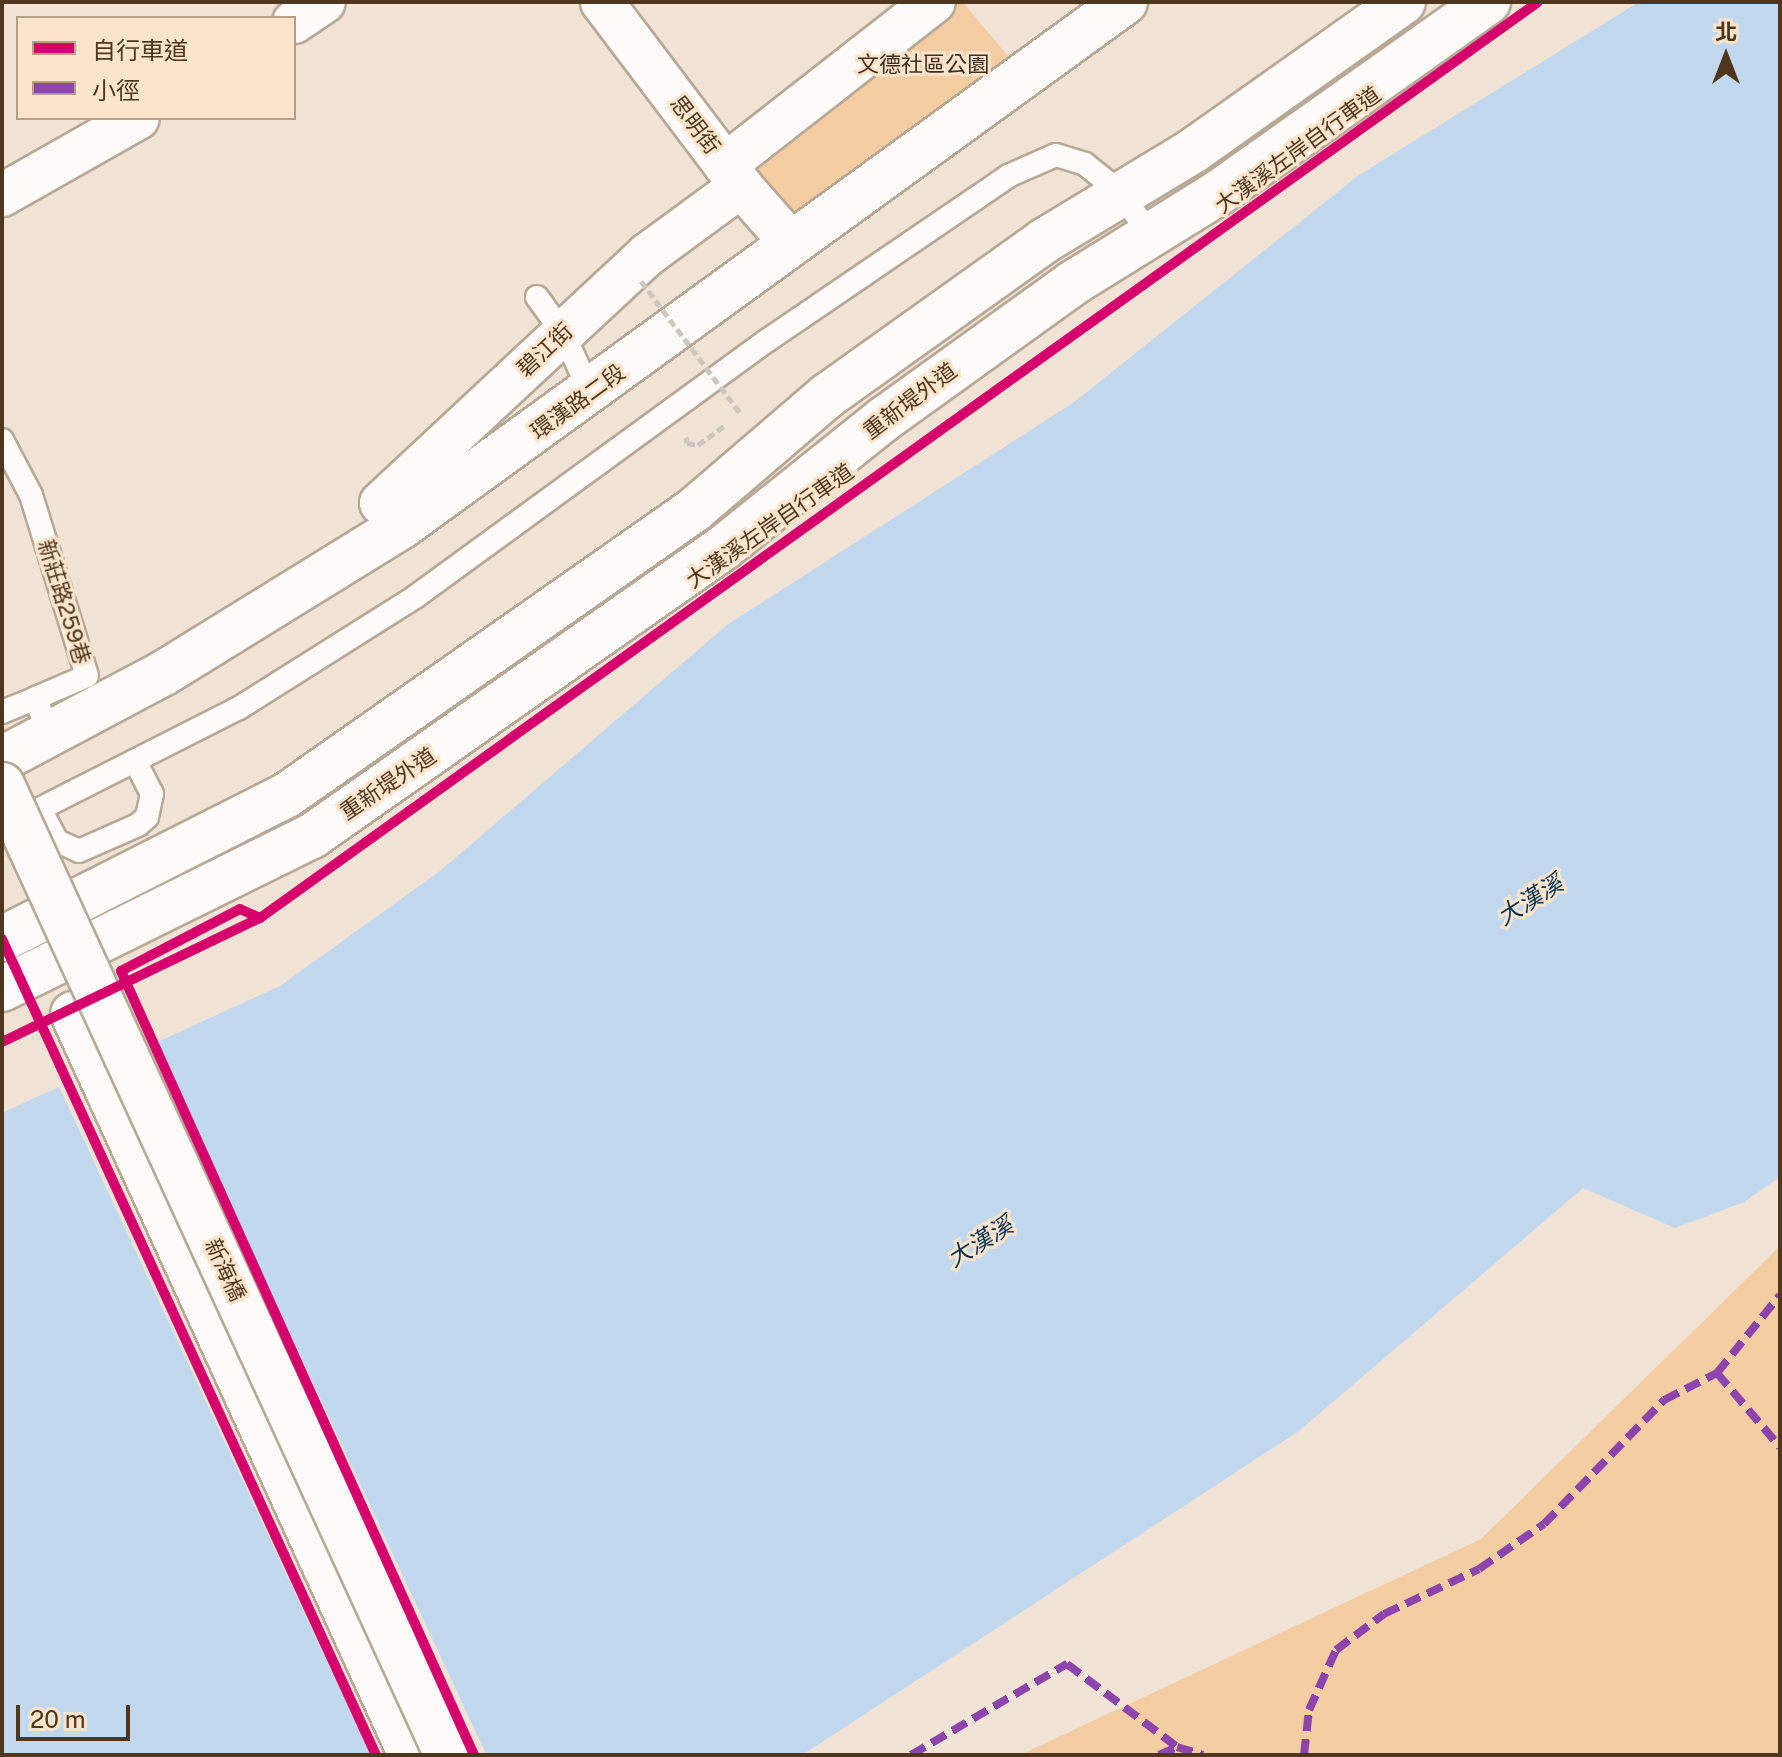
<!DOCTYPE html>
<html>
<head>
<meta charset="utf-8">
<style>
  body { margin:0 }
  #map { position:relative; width:1782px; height:1757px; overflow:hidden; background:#f1e4d7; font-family:"Public Sans","Noto Sans TC",sans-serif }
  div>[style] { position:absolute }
  .green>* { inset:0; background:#f4cda3 }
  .water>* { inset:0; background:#c1d8ee }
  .pier>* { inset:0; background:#f1e4d7; transform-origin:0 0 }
  .path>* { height:5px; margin-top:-2.5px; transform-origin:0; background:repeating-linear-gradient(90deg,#cec7c0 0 8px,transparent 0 12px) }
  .roads { filter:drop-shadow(2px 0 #b8a896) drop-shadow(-2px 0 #b8a896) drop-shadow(0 2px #b8a896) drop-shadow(0 -2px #b8a896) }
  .lane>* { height:22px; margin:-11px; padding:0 11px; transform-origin:11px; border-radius:11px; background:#fdfbf9 }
  .street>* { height:42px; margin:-21px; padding:0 21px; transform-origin:21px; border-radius:21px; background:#fdfbf9 }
  .secondary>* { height:44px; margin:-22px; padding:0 22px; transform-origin:22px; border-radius:22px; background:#fdfbf9 }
  .path-bridge>* { height:5px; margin-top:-2.5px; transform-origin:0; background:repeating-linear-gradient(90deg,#cec7c0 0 8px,transparent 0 12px) }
  .bridges { filter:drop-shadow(2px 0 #b8a896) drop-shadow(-2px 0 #b8a896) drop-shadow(0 2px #b8a896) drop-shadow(0 -2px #b8a896) }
  .secondary-bridge>* { height:44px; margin:-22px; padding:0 22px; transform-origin:22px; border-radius:22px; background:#fdfbf9 }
  .quiet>* { height:8px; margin-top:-4px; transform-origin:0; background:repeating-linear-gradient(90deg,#8e44ad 0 16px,transparent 0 24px) }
  .cycleway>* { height:10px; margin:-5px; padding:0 5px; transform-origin:5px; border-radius:5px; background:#d6006c }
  span { translate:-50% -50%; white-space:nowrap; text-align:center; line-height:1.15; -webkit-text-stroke:6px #fce4cc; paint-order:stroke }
  .park-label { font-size:22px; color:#402f1d }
  .street-label { font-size:22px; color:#4f371d }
  .water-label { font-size:24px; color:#053356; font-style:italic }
  .frame { position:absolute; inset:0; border:4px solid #4f371d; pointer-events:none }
  .legend { position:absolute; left:16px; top:16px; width:280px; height:104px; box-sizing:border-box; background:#fce4cc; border:2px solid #b79f86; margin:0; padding:10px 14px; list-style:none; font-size:24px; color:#4f371d }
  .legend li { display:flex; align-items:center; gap:16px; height:40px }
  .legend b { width:40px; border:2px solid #b79f86 }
  .north { position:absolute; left:1686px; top:16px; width:80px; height:80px; -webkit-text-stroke:6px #fce4cc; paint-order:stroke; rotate:0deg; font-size:22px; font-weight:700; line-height:32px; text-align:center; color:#4f371d }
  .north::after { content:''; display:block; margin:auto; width:28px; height:36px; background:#4f371d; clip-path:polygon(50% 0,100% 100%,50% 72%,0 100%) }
  .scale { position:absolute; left:16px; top:1705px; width:114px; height:36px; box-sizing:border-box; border:4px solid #4f371d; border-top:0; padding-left:10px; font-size:24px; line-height:28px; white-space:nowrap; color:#4f371d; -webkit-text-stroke:6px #fce4cc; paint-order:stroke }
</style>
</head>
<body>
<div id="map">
  <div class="green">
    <i style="clip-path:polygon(914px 2px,963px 2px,1016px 66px,790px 228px,739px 164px)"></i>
    <i style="clip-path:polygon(1780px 1246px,1780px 1755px,1020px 1755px,1481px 1539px)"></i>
  </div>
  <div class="water">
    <i style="clip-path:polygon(1639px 2px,1780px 2px,1780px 1177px,1744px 1202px,1675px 1228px,1583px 1188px,1299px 1431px,802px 1755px,2px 1755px,2px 1113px,280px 986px,440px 871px,727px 625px,1073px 403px,1359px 175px)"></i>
  </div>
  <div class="pier">
    <i style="left:153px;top:1040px;width:786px;height:105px;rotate:65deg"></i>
  </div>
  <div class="path">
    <i style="left:686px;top:437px;width:6px;rotate:81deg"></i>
    <i style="left:687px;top:443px;width:11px;rotate:10deg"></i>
    <i style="left:698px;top:445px;width:32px;rotate:-36deg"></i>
  </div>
  <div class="roads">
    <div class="lane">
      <i style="left:537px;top:297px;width:44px;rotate:54.2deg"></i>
      <i style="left:563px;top:333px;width:67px;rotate:65.3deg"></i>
      <i style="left:2px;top:440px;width:62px;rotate:62.2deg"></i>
      <i style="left:31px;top:495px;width:189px;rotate:72.8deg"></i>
      <i style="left:87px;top:676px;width:56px;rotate:156.7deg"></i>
      <i style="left:36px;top:698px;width:41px;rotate:71.6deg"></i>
      <i style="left:2px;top:712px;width:37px;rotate:-22deg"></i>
      <i style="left:40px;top:809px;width:36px;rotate:62deg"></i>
      <i style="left:57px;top:841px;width:24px;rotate:24deg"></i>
      <i style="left:79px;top:851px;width:64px;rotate:-23.8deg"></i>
      <i style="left:138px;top:825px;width:12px;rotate:-42deg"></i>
      <i style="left:147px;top:817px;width:24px;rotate:-78deg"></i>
      <i style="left:152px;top:794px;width:36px;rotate:-117deg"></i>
      <i style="left:10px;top:824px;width:257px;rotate:-26.9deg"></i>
      <i style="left:239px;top:708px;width:208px;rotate:-32.2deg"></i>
      <i style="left:415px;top:597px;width:437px;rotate:-36.1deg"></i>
      <i style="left:768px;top:340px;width:291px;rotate:-34.3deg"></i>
      <i style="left:1008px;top:176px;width:52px;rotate:-23.6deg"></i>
      <i style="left:1056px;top:155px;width:30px;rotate:17deg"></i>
      <i style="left:1085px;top:164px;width:46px;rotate:38.9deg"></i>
      <i style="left:1121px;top:193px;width:51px;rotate:55.4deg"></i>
    </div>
    <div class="street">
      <i style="left:602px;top:2px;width:231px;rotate:52.9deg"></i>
      <i style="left:741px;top:186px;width:77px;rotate:48.7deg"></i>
      <i style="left:294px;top:22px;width:36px;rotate:-34deg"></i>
      <i style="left:725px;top:165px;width:265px;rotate:-38deg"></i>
      <i style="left:2px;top:195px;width:156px;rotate:-29.5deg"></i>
      <i style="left:402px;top:526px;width:31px;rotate:-132deg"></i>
      <i style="left:381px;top:503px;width:364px;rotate:-43deg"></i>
      <i style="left:647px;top:255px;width:117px;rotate:-36.3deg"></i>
    </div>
    <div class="secondary">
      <i style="left:2px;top:759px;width:183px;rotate:-28deg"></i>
      <i style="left:164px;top:673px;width:280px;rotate:-31.7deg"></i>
      <i style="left:402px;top:526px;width:893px;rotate:-35.93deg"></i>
      <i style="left:2px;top:939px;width:319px;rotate:-26.8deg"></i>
      <i style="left:287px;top:795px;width:497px;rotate:-35deg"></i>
      <i style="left:694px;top:510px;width:175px;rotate:-40.6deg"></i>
      <i style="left:827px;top:396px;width:267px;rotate:-35.5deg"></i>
      <i style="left:1044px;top:241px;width:175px;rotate:-31.2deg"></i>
      <i style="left:1194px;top:150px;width:256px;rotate:-35.3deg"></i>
      <i style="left:2px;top:989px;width:346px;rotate:-26.3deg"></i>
      <i style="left:312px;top:836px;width:502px;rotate:-35.02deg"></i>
      <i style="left:723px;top:548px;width:206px;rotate:-38.7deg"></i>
      <i style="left:884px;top:419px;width:233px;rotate:-35.7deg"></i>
      <i style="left:1073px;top:283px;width:171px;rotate:-31.8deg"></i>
      <i style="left:1218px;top:193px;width:331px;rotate:-35.3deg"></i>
      <i style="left:73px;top:1014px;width:814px;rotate:65.48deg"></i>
    </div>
  </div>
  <div class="path-bridge">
    <i style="left:641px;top:281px;width:166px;rotate:53.1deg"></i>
  </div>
  <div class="bridges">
    <div class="secondary-bridge">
      <i style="left:2px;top:785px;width:1067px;rotate:65.36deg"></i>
    </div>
  </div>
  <div class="quiet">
    <i style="left:1717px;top:1373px;width:97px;rotate:49.6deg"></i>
    <i style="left:911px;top:1755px;width:181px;rotate:-30.3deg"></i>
    <i style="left:1067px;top:1664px;width:138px;rotate:37deg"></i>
    <i style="left:1159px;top:1755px;width:20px;rotate:-24deg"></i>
    <i style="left:1177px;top:1747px;width:27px;rotate:17deg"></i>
    <i style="left:1304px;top:1755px;width:45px;rotate:-83.7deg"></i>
    <i style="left:1309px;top:1710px;width:66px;rotate:-65.8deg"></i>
    <i style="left:1336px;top:1650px;width:60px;rotate:-36.9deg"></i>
    <i style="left:1384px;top:1614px;width:105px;rotate:-25.3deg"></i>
    <i style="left:1479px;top:1569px;width:79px;rotate:-34.7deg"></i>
    <i style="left:1544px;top:1524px;width:173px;rotate:-45.9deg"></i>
    <i style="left:1664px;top:1400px;width:59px;rotate:-27deg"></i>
    <i style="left:1717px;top:1373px;width:100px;rotate:-51.1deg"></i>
  </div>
  <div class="cycleway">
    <i style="left:260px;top:918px;width:22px;rotate:-156deg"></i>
    <i style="left:240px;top:909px;width:134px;rotate:152.5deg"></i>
    <i style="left:121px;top:971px;width:860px;rotate:65.76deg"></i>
    <i style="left:2px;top:939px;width:898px;rotate:65.38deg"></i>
    <i style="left:2px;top:1042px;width:286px;rotate:-25.7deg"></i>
    <i style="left:260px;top:918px;width:1572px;rotate:-35.63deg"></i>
  </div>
  <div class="park-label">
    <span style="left:923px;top:65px">文德社區公園</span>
  </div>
  <div class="street-label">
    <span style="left:695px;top:125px;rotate:53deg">思明街</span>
    <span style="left:1298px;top:150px;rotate:-36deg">大漢溪左岸自行車道</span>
    <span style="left:545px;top:350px;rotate:-43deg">碧江街</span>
    <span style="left:910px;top:401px;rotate:-37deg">重新堤外道</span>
    <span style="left:578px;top:402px;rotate:-36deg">環漢路二段</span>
    <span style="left:770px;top:526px;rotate:-35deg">大漢溪左岸自行車道</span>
    <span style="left:64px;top:602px;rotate:73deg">新莊路259巷</span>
    <span style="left:388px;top:784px;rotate:-34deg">重新堤外道</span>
    <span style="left:225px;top:1270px;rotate:65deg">新海橋</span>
  </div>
  <div class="water-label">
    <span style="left:1530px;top:900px;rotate:-32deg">大漢溪</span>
    <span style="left:980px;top:1242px;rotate:-32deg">大漢溪</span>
  </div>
  <div class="frame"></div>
  <ul class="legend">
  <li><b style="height:10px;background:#d6006c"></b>自行車道</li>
  <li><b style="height:10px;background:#8e44ad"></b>小徑</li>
  </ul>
  <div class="north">北</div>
  <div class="scale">20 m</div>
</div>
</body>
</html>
